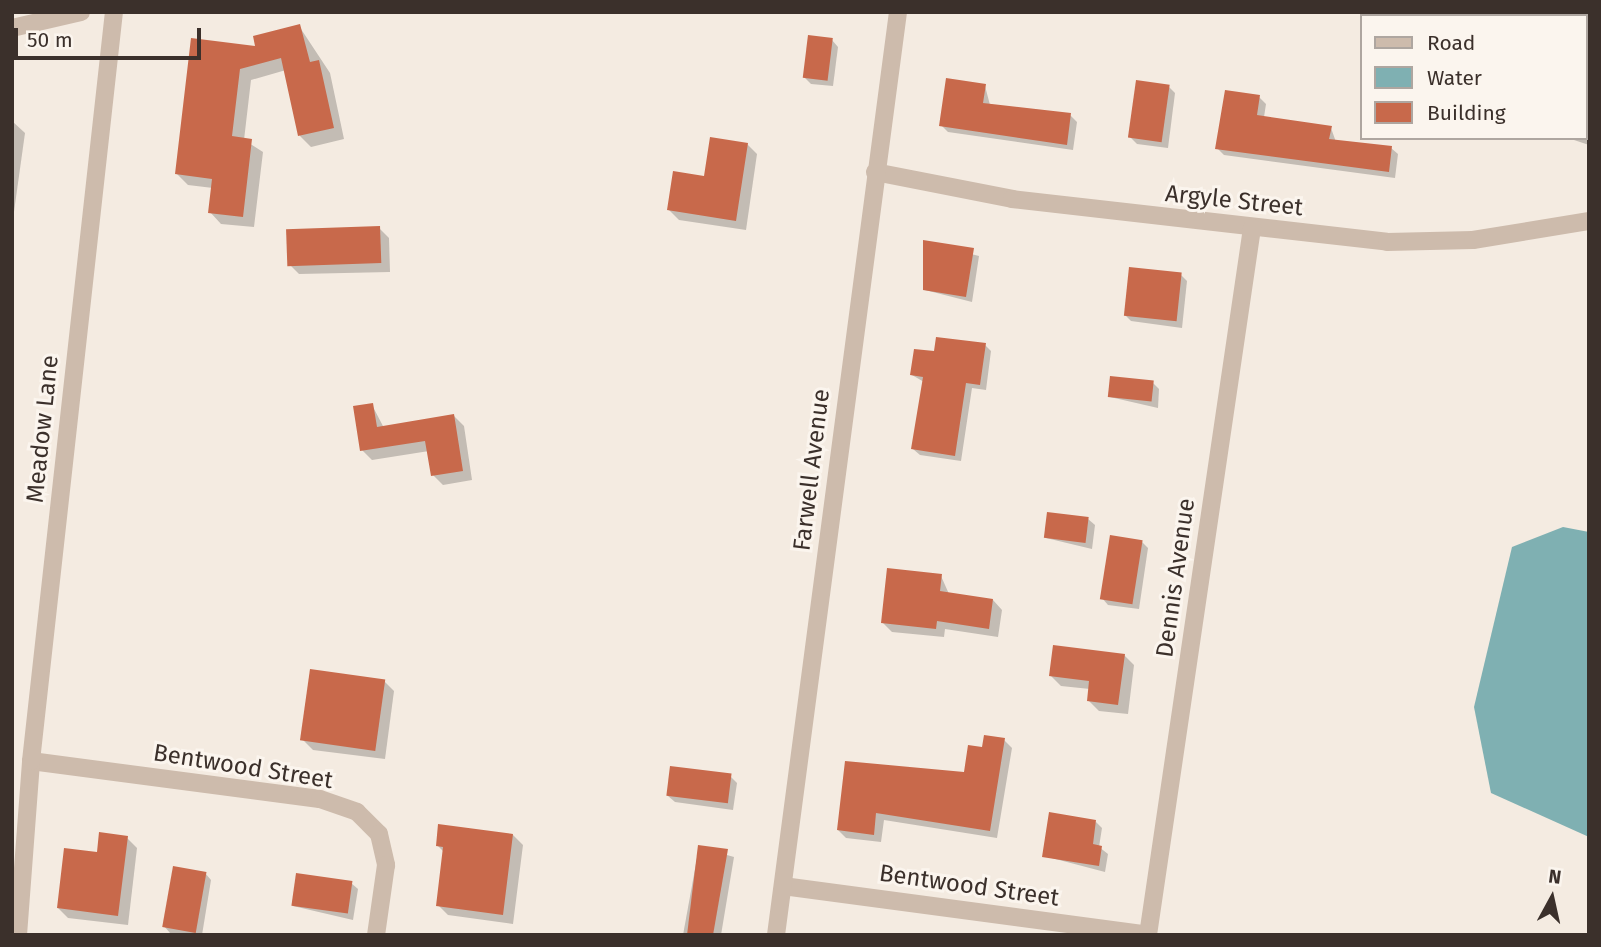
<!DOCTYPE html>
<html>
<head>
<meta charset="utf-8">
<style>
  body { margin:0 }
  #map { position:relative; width:1601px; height:947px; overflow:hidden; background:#f4ebe1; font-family:"Fira Sans",sans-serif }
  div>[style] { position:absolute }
  .water>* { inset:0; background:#7fb0b2 }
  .shadow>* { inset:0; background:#0003 }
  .building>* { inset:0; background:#c8694b; transform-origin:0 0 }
  .minor>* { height:18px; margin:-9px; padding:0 9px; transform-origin:9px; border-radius:9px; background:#cdbbac }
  span { translate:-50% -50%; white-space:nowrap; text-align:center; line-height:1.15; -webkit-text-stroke:6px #fbf5ee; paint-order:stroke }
  .street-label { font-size:24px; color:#3b302b }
  .frame { position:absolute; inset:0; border:14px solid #3b302b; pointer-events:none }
  .legend { position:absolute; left:1360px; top:14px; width:228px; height:126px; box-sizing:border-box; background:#fbf5ee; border:2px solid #aea6a0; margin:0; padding:9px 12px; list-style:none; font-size:21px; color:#3b302b }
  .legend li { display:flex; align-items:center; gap:14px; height:35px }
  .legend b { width:35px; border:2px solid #aea6a0 }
  .north { position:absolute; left:1517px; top:863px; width:70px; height:70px; -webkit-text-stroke:5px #fbf5ee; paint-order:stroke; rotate:8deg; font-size:19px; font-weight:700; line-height:28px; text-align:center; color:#3b302b }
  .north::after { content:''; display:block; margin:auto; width:24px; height:32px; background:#3b302b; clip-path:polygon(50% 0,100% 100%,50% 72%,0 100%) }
  .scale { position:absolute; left:14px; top:28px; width:187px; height:32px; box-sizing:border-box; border:4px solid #3b302b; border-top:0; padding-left:9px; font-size:21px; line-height:24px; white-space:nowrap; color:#3b302b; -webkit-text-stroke:5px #fbf5ee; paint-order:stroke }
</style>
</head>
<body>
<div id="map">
  <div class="water">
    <i style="clip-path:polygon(1563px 527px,1589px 532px,1589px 837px,1491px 793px,1474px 707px,1512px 547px)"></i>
  </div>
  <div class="shadow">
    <i style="clip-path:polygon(299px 26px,330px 73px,344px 139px,311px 147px,300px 136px,286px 70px,251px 80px,244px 140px,263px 152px,254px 227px,221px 224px,210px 212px,213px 188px,188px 185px,177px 174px,193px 40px,258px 48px)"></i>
    <i style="clip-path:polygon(832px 40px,838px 47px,833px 86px,811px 84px,804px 77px)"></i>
    <i style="clip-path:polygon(985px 86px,990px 105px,1070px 115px,1077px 122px,1073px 150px,948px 132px,941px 125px)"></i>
    <i style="clip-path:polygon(1169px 87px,1175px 93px,1168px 148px,1137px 144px,1130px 137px)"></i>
    <i style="clip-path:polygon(1259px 97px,1266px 104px,1264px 117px,1331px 128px,1336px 142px,1391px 148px,1398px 154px,1395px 178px,1224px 155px,1217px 148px)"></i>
    <i style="clip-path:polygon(1585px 104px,1589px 105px,1589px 145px,1568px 138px,1585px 138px)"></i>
    <i style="clip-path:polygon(12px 121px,25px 133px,12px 226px)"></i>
    <i style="clip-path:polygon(747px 144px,757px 154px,746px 230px,679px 220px,669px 210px)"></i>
    <i style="clip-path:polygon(379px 228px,389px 238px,390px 272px,299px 274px,289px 264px)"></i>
    <i style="clip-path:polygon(924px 242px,979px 256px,972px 302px,925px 290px)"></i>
    <i style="clip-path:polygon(1181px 275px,1187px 281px,1182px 328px,1131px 321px,1125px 315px)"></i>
    <i style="clip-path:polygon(985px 345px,991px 351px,986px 390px,972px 388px,961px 461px,920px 455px,913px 449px,924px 382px,912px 375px)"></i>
    <i style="clip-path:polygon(1153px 383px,1159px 389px,1158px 408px,1110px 397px)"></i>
    <i style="clip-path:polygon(372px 405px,384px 428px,454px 416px,464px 426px,472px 480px,443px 485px,433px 475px,429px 451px,372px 460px,362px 450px)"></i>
    <i style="clip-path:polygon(1088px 519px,1095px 525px,1092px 549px,1046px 538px)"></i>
    <i style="clip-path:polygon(1142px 542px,1148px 548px,1139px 609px,1108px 605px,1102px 598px)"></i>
    <i style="clip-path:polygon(941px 576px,949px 594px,993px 600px,1002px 610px,998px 637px,945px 629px,944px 637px,892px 632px,883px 623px)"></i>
    <i style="clip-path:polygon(1124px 655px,1134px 665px,1128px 714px,1099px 711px,1089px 701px,1090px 689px,1061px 686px,1051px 676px)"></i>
    <i style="clip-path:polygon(384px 681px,394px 691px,385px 759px,313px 750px,303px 740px)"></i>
    <i style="clip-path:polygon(1004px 740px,1012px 748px,997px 838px,884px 820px,881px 842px,846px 838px,838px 830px,846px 763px,965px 774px,983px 749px)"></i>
    <i style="clip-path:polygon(730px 776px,737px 783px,733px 810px,675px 802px,668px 796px)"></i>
    <i style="clip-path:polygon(1096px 822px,1102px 828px,1099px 847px,1108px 854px,1105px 872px,1044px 856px)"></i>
    <i style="clip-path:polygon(513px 835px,523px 845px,513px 924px,448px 915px,438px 905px,444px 852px,438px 846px)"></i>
    <i style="clip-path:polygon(127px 838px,137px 848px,128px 925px,68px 918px,58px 908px,98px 854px)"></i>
    <i style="clip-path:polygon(699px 847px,734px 857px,721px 935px,683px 935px)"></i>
    <i style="clip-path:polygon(205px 873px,211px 880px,202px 935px,170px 933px,164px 926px)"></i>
    <i style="clip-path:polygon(351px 883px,358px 889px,353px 920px,293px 906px)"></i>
  </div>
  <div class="building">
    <i style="clip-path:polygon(300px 24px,310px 62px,319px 60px,334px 128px,298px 136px,281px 58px,240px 69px,232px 136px,252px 139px,243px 217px,208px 213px,212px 179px,175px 174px,191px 38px,255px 46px,253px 36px)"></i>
    <i style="left:808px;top:35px;width:25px;height:43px;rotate:7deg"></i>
    <i style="clip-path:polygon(946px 78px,986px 84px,983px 103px,1071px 113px,1067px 145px,939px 126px)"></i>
    <i style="left:1136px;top:80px;width:34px;height:58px;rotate:8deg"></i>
    <i style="clip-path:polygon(1225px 90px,1260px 95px,1257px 115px,1332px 126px,1329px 139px,1392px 146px,1389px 172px,1215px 149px)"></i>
    <i style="clip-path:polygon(710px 137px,748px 143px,736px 221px,667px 210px,673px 171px,704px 176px)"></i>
    <i style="left:380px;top:226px;width:37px;height:94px;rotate:88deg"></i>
    <i style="clip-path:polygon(923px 240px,974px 248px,966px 297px,923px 290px)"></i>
    <i style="left:1129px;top:267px;width:53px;height:49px;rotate:6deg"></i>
    <i style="clip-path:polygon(936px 337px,986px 343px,980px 385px,966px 383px,955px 456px,911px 449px,923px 377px,910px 375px,914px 349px,934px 351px)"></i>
    <i style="left:1110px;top:376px;width:44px;height:21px;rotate:6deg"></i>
    <i style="clip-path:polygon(373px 403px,377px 427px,454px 414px,463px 471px,431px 476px,425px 441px,360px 451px,353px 406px)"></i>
    <i style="left:1047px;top:512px;width:42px;height:26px;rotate:7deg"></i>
    <i style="left:1110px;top:535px;width:33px;height:65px;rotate:9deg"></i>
    <i style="clip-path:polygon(887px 568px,942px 574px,940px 591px,993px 599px,989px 629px,937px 621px,936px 629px,881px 623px)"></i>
    <i style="clip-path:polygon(1053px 645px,1125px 654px,1118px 705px,1087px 701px,1089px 681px,1049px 676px)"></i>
    <i style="left:310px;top:669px;width:76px;height:72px;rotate:8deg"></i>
    <i style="clip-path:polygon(984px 735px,1005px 738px,990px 831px,876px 813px,874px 835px,837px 830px,845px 761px,964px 772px,968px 745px,982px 747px)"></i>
    <i style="left:670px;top:766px;width:62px;height:30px;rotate:7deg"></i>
    <i style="clip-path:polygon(1049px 812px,1096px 820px,1093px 844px,1102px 846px,1099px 866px,1042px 857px)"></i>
    <i style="clip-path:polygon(438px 824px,513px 834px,503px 915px,436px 906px,443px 847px,436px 846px)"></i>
    <i style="clip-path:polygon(99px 832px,128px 836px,118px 916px,57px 908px,64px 848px,97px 852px)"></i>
    <i style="clip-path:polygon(698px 845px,728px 849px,713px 935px,687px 935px)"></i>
    <i style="left:173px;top:866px;width:34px;height:62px;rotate:10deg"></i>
    <i style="left:296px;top:873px;width:57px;height:33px;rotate:8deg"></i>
  </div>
  <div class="minor">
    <i style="left:12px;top:28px;width:71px;rotate:-13.1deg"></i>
    <i style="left:875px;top:172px;width:140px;rotate:11.1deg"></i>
    <i style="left:1012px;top:199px;width:377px;rotate:6.5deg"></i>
    <i style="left:1387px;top:242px;width:86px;rotate:-1.3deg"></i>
    <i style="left:1473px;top:240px;width:118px;rotate:-9.3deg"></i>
    <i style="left:31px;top:761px;width:291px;rotate:7.5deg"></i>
    <i style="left:320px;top:799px;width:39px;rotate:19deg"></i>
    <i style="left:357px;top:812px;width:31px;rotate:45deg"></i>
    <i style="left:379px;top:834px;width:32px;rotate:77deg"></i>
    <i style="left:386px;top:865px;width:71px;rotate:98.1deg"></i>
    <i style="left:783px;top:886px;width:368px;rotate:7.6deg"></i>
    <i style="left:18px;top:935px;width:174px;rotate:-85.7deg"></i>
    <i style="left:31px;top:761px;width:754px;rotate:-83.68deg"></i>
    <i style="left:776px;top:935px;width:931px;rotate:-82.47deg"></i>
    <i style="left:1148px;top:935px;width:715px;rotate:-81.63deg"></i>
  </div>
  <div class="street-label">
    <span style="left:1234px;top:201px;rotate:6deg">Argyle Street</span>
    <span style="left:43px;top:429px;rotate:-84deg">Meadow Lane</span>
    <span style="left:812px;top:470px;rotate:-83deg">Farwell Avenue</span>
    <span style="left:1176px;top:578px;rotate:-82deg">Dennis Avenue</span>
    <span style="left:243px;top:767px;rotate:9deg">Bentwood Street</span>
    <span style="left:969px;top:886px;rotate:8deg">Bentwood Street</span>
  </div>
  <div class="frame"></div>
  <ul class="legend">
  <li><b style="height:9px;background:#cdbbac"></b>Road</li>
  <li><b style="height:19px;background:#7fb0b2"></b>Water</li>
  <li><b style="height:19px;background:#c8694b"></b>Building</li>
  </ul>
  <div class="north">N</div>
  <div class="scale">50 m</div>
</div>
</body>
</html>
